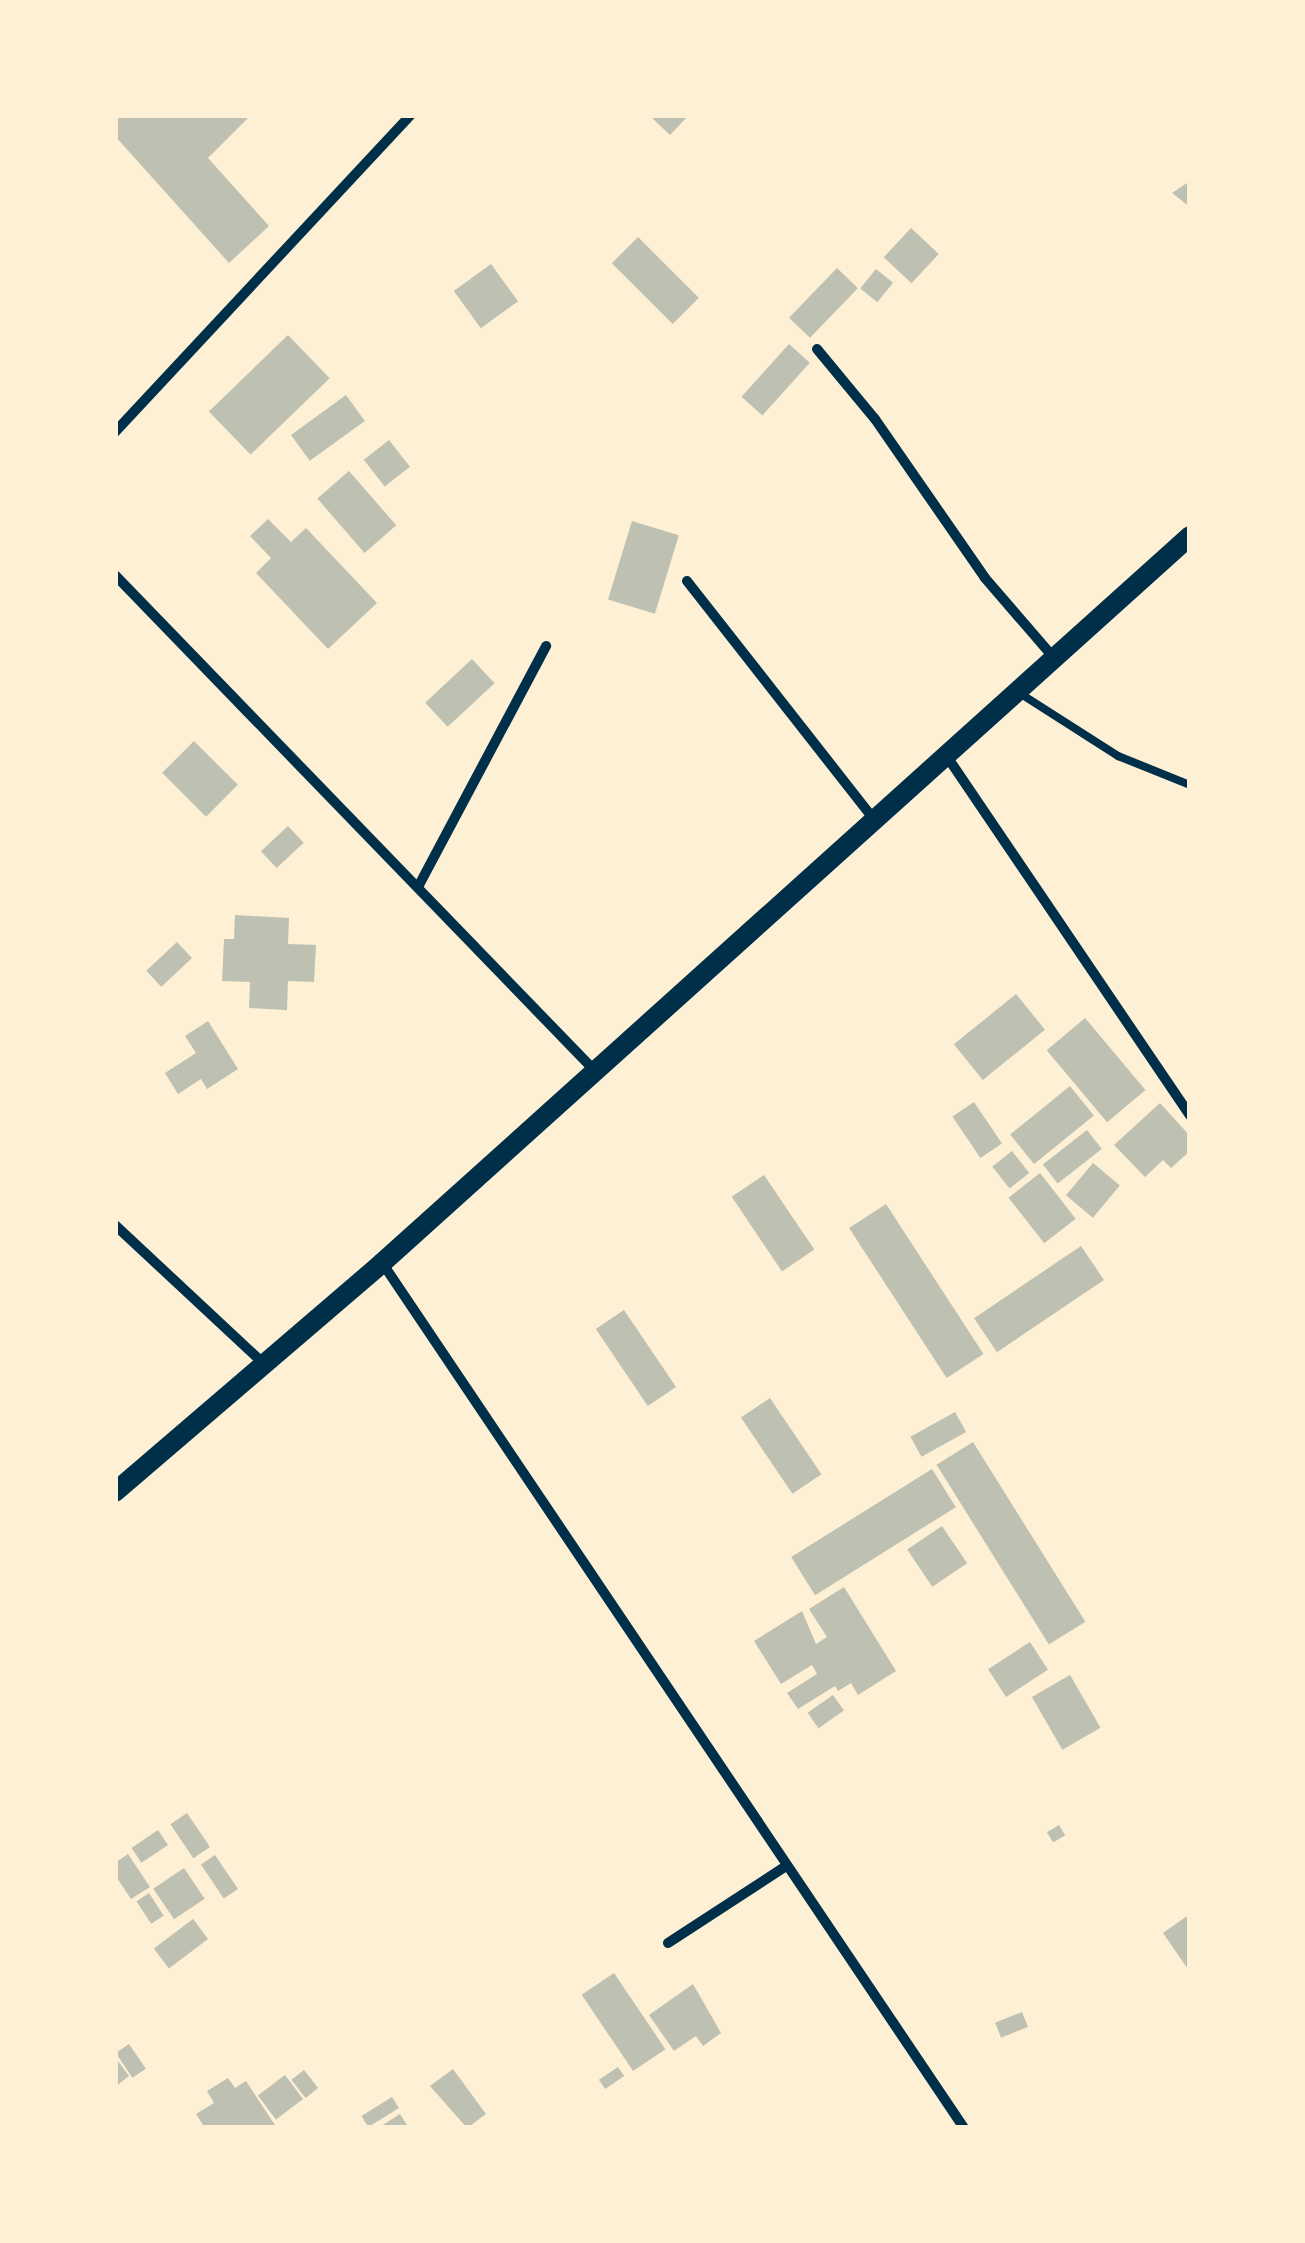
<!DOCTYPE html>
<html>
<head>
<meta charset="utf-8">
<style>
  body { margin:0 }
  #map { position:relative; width:1305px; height:2243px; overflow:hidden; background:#fdf0d5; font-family:Bitter,serif }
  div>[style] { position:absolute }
  .building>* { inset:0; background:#bec0b2; transform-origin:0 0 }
  .service>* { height:8px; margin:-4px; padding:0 4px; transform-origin:4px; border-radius:4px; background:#003049 }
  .minor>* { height:10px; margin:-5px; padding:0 5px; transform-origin:5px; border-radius:5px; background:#003049 }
  .secondary>* { height:20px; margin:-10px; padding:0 10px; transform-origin:10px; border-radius:10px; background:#003049 }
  span { translate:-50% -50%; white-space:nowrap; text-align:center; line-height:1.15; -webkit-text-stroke:10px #fdf0d5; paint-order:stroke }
  .frame { position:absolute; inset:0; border:118px solid #fdf0d5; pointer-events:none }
</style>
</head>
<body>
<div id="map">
  <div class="building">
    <i style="clip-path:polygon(115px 115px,251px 115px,208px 158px,269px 226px,229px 263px,115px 136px)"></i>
    <i style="clip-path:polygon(649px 115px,689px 115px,670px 135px)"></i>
    <i style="clip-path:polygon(1190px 181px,1190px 207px,1172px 193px)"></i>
    <i style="left:911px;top:228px;width:38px;height:40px;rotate:43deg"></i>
    <i style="left:638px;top:237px;width:86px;height:37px;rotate:45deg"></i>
    <i style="left:491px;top:264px;width:46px;height:46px;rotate:54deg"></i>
    <i style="left:837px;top:268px;width:29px;height:69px;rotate:44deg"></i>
    <i style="left:876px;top:269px;width:22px;height:25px;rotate:39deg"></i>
    <i style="left:288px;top:335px;width:60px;height:110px;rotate:46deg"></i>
    <i style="left:789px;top:344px;width:28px;height:71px;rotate:42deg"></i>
    <i style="left:346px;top:395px;width:32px;height:68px;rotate:54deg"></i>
    <i style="left:389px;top:440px;width:34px;height:32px;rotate:52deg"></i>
    <i style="left:349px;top:471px;width:72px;height:42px;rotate:49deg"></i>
    <i style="clip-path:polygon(268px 519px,291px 542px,306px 528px,377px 603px,328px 649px,256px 573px,271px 558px,250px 536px)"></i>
    <i style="left:632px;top:521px;width:49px;height:82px;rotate:17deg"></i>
    <i style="left:472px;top:659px;width:33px;height:64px;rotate:47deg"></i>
    <i style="left:194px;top:741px;width:62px;height:45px;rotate:45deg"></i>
    <i style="left:288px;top:826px;width:23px;height:37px;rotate:47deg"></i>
    <i style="clip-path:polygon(235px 915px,289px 918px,288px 944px,316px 945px,314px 982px,288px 981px,287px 1010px,249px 1008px,250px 982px,222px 981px,224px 939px,234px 939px)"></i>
    <i style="left:177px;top:942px;width:22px;height:42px;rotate:47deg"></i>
    <i style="left:1016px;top:994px;width:46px;height:80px;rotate:51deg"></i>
    <i style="left:1085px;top:1018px;width:94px;height:50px;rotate:50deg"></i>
    <i style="clip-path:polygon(208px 1021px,238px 1069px,207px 1089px,201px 1079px,178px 1094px,165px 1073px,196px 1053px,185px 1036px)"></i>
    <i style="left:1070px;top:1086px;width:38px;height:77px;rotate:51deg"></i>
    <i style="left:974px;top:1102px;width:50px;height:26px;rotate:56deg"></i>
    <i style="clip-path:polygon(1160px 1103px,1190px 1136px,1190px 1151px,1171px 1168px,1163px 1160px,1145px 1177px,1114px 1145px)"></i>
    <i style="left:1087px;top:1130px;width:24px;height:56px;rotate:52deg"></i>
    <i style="left:1012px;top:1151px;width:28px;height:25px;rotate:52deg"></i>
    <i style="left:1093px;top:1163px;width:35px;height:42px;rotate:40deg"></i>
    <i style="left:1040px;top:1173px;width:58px;height:40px;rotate:52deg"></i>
    <i style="left:764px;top:1175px;width:90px;height:39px;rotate:56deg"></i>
    <i style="left:886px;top:1204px;width:179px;height:44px;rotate:57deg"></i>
    <i style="left:1081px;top:1246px;width:41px;height:129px;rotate:56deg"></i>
    <i style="left:624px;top:1310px;width:93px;height:34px;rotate:56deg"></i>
    <i style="left:770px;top:1398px;width:92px;height:35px;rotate:56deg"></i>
    <i style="left:955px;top:1412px;width:23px;height:51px;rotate:61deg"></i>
    <i style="left:973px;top:1442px;width:212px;height:43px;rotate:58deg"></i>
    <i style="left:932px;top:1469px;width:45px;height:166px;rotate:58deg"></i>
    <i style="left:942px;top:1526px;width:45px;height:42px;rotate:56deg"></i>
    <i style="clip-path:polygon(844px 1587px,896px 1671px,858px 1695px,851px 1683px,838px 1691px,835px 1686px,798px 1709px,787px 1693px,817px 1674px,812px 1665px,781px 1684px,754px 1641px,802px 1611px,816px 1644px,827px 1637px,809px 1609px)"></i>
    <i style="left:1030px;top:1642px;width:33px;height:50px;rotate:57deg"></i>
    <i style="left:1070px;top:1675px;width:61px;height:44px;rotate:60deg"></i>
    <i style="left:833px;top:1695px;width:19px;height:31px;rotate:55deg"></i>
    <i style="left:187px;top:1813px;width:41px;height:20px;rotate:56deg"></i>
    <i style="left:1059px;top:1825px;width:12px;height:14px;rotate:59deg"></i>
    <i style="left:158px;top:1830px;width:18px;height:32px;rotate:56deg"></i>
    <i style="clip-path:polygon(128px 1854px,150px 1887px,131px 1899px,115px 1875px,115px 1863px)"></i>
    <i style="left:215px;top:1855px;width:41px;height:17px;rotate:56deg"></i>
    <i style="left:184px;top:1868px;width:37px;height:37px;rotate:56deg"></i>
    <i style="left:149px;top:1893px;width:27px;height:15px;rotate:57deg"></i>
    <i style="clip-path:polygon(1190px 1914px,1190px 1972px,1163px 1933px)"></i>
    <i style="left:193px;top:1919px;width:25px;height:49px;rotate:53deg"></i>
    <i style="left:614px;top:1973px;width:92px;height:39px;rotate:56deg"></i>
    <i style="clip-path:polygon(693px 1984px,721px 2033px,703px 2046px,696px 2036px,674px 2051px,649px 2015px)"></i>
    <i style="left:1022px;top:2012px;width:16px;height:29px;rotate:68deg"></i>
    <i style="left:129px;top:2044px;width:30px;height:16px;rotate:56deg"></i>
    <i style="clip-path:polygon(115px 2057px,129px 2076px,115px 2087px)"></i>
    <i style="left:618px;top:2067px;width:11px;height:23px;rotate:56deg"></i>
    <i style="clip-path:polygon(453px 2069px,486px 2114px,467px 2128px,430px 2086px)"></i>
    <i style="left:304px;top:2070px;width:23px;height:16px;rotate:52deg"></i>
    <i style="left:285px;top:2075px;width:30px;height:34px;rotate:53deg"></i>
    <i style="clip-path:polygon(228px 2078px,235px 2088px,246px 2081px,277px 2128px,205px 2128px,196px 2114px,214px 2103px,207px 2091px)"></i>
    <i style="left:392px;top:2097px;width:13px;height:36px;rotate:58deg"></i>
    <i style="clip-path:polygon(400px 2114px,409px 2128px,378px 2128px)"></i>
  </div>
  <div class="service">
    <i style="left:1018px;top:692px;width:119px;rotate:32.6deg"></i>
    <i style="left:1118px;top:756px;width:78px;rotate:21.9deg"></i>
  </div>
  <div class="minor">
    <i style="left:817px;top:349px;width:91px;rotate:50.4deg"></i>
    <i style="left:875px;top:419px;width:193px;rotate:55.3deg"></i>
    <i style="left:985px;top:578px;width:106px;rotate:49.2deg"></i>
    <i style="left:115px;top:432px;width:434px;rotate:-47deg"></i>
    <i style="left:115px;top:575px;width:692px;rotate:45.94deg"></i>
    <i style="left:687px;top:581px;width:305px;rotate:51.9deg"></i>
    <i style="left:948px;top:758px;width:431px;rotate:55.9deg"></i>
    <i style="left:418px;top:887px;width:273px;rotate:-62deg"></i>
    <i style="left:115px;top:1225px;width:202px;rotate:43deg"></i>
    <i style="left:383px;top:1264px;width:1041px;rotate:56.08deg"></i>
    <i style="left:668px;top:1943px;width:141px;rotate:-33.1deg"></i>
  </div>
  <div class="secondary">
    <i style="left:115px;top:1492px;width:352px;rotate:-40.6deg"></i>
    <i style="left:382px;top:1263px;width:1087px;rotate:-41.98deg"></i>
  </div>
  <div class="frame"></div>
</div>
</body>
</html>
